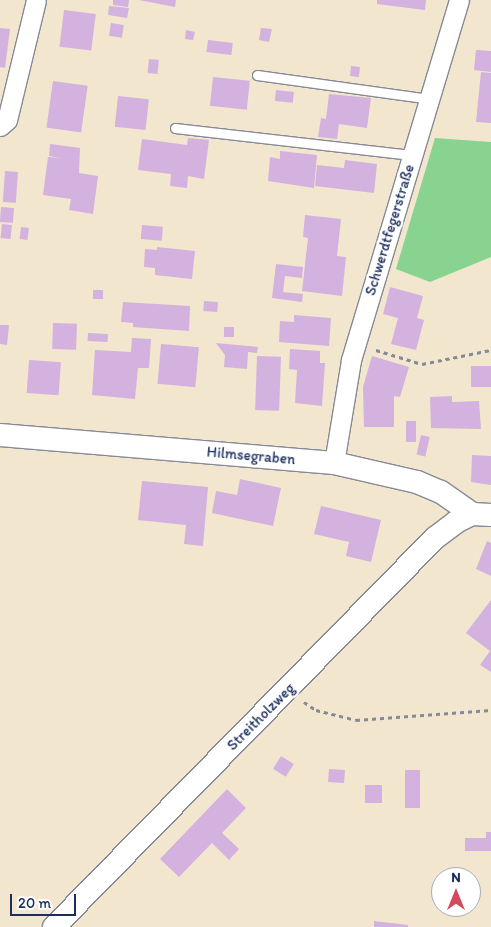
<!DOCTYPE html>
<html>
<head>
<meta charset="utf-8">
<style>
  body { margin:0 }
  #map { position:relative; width:491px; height:927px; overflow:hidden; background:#f2e6ce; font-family:Itim,sans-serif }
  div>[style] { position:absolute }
  .green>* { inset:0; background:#89d390 }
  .building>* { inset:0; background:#d3b2df; transform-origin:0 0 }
  .path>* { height:3px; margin-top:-1.5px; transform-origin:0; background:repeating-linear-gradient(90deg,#868a96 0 4px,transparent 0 8px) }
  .roads { filter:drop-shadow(1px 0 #868a96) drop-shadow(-1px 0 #868a96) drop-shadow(0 1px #868a96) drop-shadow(0 -1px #868a96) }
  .service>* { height:9px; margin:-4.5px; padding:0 4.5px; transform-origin:4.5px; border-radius:4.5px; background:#fff }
  .minor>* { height:19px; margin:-9.5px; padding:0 9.5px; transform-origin:9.5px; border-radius:9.5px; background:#fff }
  .tertiary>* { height:22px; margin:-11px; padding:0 11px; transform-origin:11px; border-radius:11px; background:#fff }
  span { translate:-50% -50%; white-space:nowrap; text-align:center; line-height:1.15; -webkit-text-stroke:5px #fff; paint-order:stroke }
  .street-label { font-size:15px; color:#1b2f5e }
  .north { position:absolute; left:431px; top:867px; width:50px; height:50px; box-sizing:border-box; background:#fff; border:1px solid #a4acbf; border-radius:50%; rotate:0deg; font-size:14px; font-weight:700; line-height:20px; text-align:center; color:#1b2f5e }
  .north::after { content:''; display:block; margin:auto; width:18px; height:22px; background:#d1495b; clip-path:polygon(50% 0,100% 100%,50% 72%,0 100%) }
  .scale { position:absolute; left:10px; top:894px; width:66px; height:22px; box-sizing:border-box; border:2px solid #1b2f5e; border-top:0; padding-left:6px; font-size:15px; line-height:18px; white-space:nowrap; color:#1b2f5e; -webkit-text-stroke:4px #fff; paint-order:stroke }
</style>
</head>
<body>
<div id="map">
  <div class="green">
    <i style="clip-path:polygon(435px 138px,491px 142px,491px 257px,430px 282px,396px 269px)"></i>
  </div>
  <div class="building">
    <i style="clip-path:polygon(113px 0,129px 0,128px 7px,113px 5px)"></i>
    <i style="clip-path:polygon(139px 0,176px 0,175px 7px)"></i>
    <i style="clip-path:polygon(377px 0,426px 0,425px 10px,377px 4px)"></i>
    <i style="clip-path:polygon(109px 6px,129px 8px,127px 18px,108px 15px)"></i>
    <i style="left:64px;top:10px;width:32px;height:37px;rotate:7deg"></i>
    <i style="left:111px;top:23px;width:13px;height:13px;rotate:9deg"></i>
    <i style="clip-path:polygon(0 28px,10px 29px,5px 68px,0 67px)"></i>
    <i style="clip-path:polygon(261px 28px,272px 29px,269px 42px,259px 40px)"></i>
    <i style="clip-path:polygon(186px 30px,195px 32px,193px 40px,185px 39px)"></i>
    <i style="left:208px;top:40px;width:25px;height:12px;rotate:7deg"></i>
    <i style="clip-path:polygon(476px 50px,491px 51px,491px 72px,474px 70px)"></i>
    <i style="left:149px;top:59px;width:10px;height:14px;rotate:6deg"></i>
    <i style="left:351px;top:66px;width:9px;height:10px;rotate:6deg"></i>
    <i style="clip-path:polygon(481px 72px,491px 73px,491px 123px,476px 122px)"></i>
    <i style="left:213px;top:77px;width:37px;height:29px;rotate:6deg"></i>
    <i style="left:53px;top:81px;width:35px;height:47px;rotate:8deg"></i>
    <i style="left:276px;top:90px;width:18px;height:11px;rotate:6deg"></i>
    <i style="clip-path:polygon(329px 94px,371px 98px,367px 128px,339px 124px,337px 139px,318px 137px,321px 118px,326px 119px)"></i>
    <i style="left:118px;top:96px;width:31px;height:31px;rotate:6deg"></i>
    <i style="clip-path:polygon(188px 138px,209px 140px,204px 179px,188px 176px,187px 188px,170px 186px,171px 174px,138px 170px,142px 139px,187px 145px)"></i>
    <i style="clip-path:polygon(50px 144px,80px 148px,79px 173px,98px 176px,93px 214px,69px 210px,71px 199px,43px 195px,48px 157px,60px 158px,49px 156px)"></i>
    <i style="clip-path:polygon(280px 151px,317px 155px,314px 188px,268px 181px,270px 157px,280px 159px)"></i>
    <i style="clip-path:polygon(345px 160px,377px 164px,374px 193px,315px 186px,317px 165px,344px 168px)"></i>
    <i style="left:5px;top:171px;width:13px;height:31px;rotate:4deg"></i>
    <i style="left:1px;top:207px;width:13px;height:15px;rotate:4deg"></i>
    <i style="clip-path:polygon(305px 215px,341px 219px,337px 256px,346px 257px,342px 296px,302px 291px,308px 238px,303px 237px)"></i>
    <i style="left:2px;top:224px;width:10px;height:14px;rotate:6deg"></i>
    <i style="left:142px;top:225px;width:21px;height:14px;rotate:5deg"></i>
    <i style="left:21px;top:227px;width:8px;height:12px;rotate:7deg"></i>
    <i style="clip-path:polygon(157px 247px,195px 251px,192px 279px,155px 275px,155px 268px,144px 267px,145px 249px,157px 250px)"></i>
    <i style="clip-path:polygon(276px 264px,303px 267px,302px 278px,285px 276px,283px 292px,303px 294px,302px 302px,272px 298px)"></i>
    <i style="clip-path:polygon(390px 287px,423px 296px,417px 318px,424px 320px,416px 350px,391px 344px,398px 318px,383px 314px)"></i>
    <i style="left:93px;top:290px;width:10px;height:9px"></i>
    <i style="left:204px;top:301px;width:14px;height:10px;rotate:4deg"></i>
    <i style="clip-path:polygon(123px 302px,190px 306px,189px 331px,133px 327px,133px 323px,121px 322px)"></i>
    <i style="clip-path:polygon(294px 315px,331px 318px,329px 346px,279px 342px,280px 321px,294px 322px)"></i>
    <i style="left:53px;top:323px;width:24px;height:26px;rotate:2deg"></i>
    <i style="clip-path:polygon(0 325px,9px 325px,7px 345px,0 344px)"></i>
    <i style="left:224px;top:327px;width:10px;height:10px"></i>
    <i style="left:88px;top:333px;width:20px;height:8px;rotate:3deg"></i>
    <i style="clip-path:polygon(132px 338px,151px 339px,149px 368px,138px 368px,135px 399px,92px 395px,95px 350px,131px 352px)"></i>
    <i style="clip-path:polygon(216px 343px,258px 347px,257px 353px,248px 352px,247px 369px,224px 367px,225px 355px)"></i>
    <i style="left:161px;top:344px;width:38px;height:40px;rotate:5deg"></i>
    <i style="clip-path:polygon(290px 349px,320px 351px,320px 363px,325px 363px,322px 406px,295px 403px,297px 370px,289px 369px)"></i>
    <i style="left:257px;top:356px;width:24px;height:54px;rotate:2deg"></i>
    <i style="clip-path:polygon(372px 356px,409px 367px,400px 397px,394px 396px,394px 427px,364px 427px,363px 387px)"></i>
    <i style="left:29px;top:360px;width:32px;height:33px;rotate:4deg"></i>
    <i style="left:491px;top:366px;width:21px;height:20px;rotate:90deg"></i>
    <i style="clip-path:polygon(452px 396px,452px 402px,479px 401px,481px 429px,431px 428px,430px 397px)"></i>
    <i style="left:406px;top:421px;width:10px;height:21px"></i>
    <i style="left:421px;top:435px;width:9px;height:20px;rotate:13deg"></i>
    <i style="clip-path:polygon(472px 455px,491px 456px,491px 485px,471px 482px)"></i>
    <i style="clip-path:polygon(240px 479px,281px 488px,273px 526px,212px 513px,216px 491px,237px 495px)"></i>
    <i style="clip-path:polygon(142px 481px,208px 487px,203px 546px,184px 544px,186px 525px,138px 520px)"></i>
    <i style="clip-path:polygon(321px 506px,381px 520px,371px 562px,346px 556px,349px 542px,314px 534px)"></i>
    <i style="clip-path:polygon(487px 541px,491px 543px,491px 576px,476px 569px)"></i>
    <i style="clip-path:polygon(491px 600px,491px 672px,480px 665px,490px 651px,466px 633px)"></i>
    <i style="left:281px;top:756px;width:15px;height:15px;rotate:32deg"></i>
    <i style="left:329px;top:769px;width:16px;height:13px;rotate:4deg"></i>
    <i style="left:405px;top:770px;width:15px;height:38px"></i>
    <i style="left:365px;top:785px;width:17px;height:18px"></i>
    <i style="clip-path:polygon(227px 789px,246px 808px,222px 833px,239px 849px,229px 860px,212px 843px,179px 877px,160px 859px)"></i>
    <i style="clip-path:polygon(486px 832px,491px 832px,491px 851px,465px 851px,465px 838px,486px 838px)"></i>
    <i style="clip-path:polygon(374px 921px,408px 925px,408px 927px,374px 927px)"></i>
  </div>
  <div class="path">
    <i style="left:376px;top:350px;width:48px;rotate:16.9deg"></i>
    <i style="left:422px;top:364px;width:70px;rotate:-11.5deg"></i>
    <i style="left:304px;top:702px;width:14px;rotate:34deg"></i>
    <i style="left:316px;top:710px;width:41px;rotate:14deg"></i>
    <i style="left:356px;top:720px;width:135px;rotate:-4.2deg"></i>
  </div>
  <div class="roads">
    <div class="service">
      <i style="left:257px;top:75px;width:174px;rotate:7.9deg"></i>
      <i style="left:175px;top:128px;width:240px;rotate:6.5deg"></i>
    </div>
    <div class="minor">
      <i style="left:0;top:126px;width:9px;rotate:-41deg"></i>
      <i style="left:7px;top:120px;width:123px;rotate:-76.4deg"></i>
      <i style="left:334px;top:463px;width:104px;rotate:-80.6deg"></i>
      <i style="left:351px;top:360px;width:376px;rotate:-73.3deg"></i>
    </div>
    <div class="tertiary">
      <i style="left:0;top:435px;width:335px;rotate:4.8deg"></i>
      <i style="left:334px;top:463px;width:85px;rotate:12.9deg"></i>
      <i style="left:417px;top:482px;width:26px;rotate:23deg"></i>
      <i style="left:441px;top:492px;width:38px;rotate:35deg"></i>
      <i style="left:54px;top:927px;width:545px;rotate:-45.6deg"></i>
      <i style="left:435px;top:538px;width:26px;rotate:-37deg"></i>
      <i style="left:456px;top:522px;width:18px;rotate:-27deg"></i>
      <i style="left:472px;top:514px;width:19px;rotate:3deg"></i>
    </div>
  </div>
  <div class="street-label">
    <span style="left:390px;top:230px;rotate:-73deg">Schwerdtfegerstraße</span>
    <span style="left:251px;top:456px;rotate:5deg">Hilmsegraben</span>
    <span style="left:261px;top:717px;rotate:-45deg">Streitholzweg</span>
  </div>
  <div class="north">N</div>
  <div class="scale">20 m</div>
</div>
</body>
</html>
